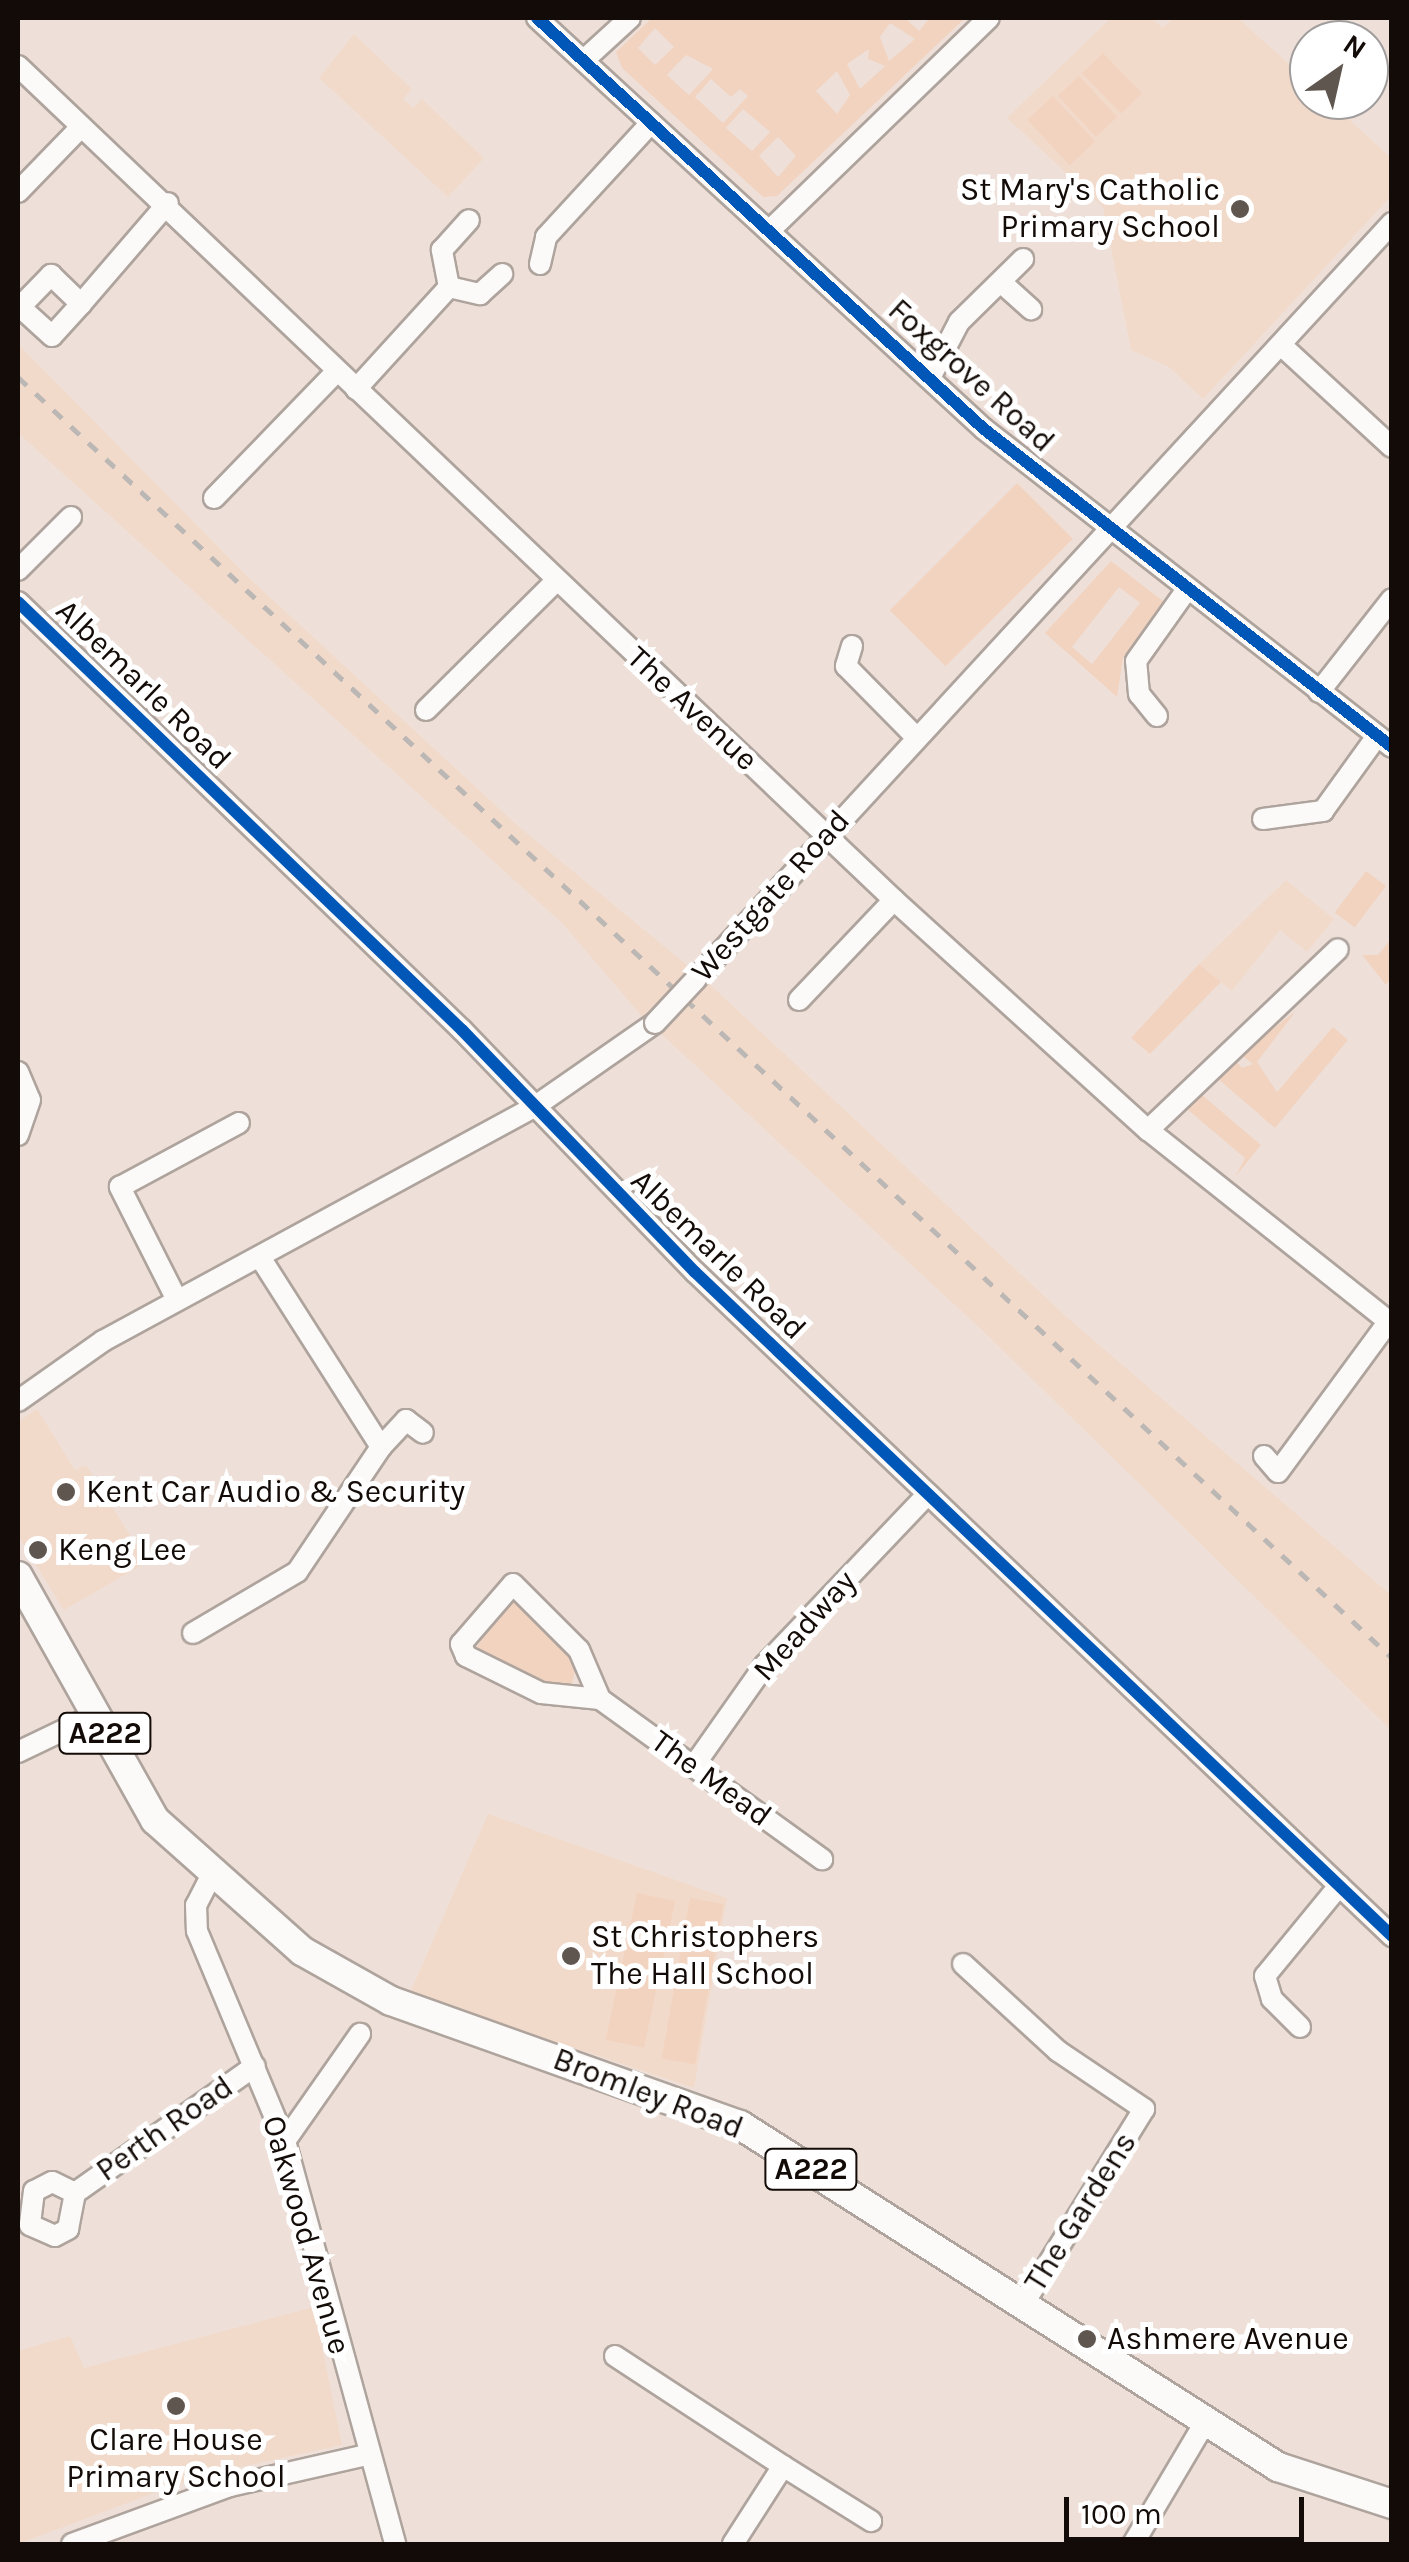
<!DOCTYPE html>
<html>
<head>
<meta charset="utf-8">
<style>
  body { margin:0 }
  #map { position:relative; width:1409px; height:2562px; overflow:hidden; background:#eee0d8; font-family:Karla,sans-serif }
  div>[style] { position:absolute }
  .built>* { inset:0; background:#f2dacb }
  .green>* { inset:0; background:#f2d3c0; transform-origin:0 0 }
  .roads { filter:drop-shadow(2px 0 #aea49d) drop-shadow(-2px 0 #aea49d) drop-shadow(0 2px #aea49d) drop-shadow(0 -2px #aea49d) }
  .minor>* { height:20px; margin:-10px; padding:0 10px; transform-origin:10px; border-radius:10px; background:#fcfaf9 }
  .major>* { height:28px; margin:-14px; padding:0 14px; transform-origin:14px; border-radius:14px; background:#fcfaf9 }
  .rail>* { height:5px; margin-top:-2.5px; transform-origin:0; background:repeating-linear-gradient(90deg,#bbb7b5 0 12px,transparent 0 24px) }
  .bridges { filter:drop-shadow(2px 0 #aea49d) drop-shadow(-2px 0 #aea49d) drop-shadow(0 2px #aea49d) drop-shadow(0 -2px #aea49d) }
  .minor-bridge>* { height:20px; margin:-10px; padding:0 10px; transform-origin:10px; border-radius:10px; background:#fcfaf9 }
  .cycleway>* { height:12px; margin:-6px; padding:0 6px; transform-origin:6px; border-radius:6px; background:#0057b8 }
  .dots>* { width:28px; height:28px; translate:-50% -50%; box-sizing:border-box; border:5px solid #fff; border-radius:50% }
  span { translate:-50% -50%; white-space:nowrap; text-align:center; line-height:1.15; -webkit-text-stroke:10px #fff; paint-order:stroke }
  .shield-label span { padding:2px 8px; background:#fff; border:2px solid; border-radius:8px; -webkit-text-stroke-width:0 }
  .shield-label { font-size:30px; color:#130b07; font-weight:700 }
  .poi-label { font-size:32px; color:#130b07 }
  .right { translate:-100% -50%; text-align:right }
  .left { translate:0 -50%; text-align:left }
  .street-label { font-size:32px; color:#130b07 }
  .frame { position:absolute; inset:0; border:20px solid #130b07; pointer-events:none }
  .north { position:absolute; left:1289px; top:20px; width:100px; height:100px; box-sizing:border-box; background:#fff; border:2px solid #a19d9c; border-radius:50%; rotate:34deg; font-size:28px; font-weight:700; line-height:40px; text-align:center; color:#130b07 }
  .north::after { content:''; display:block; margin:auto; width:35px; height:45px; background:#605650; clip-path:polygon(50% 0,100% 100%,50% 72%,0 100%) }
  .scale { position:absolute; left:1064px; top:2497px; width:240px; height:45px; box-sizing:border-box; border:5px solid #130b07; border-top:0; padding-left:12px; font-size:30px; line-height:35px; white-space:nowrap; color:#130b07; -webkit-text-stroke:8px #fff; paint-order:stroke }
</style>
</head>
<body>
<div id="map">
  <div class="built">
    <i style="clip-path:polygon(1111px 18px,1152px 18px,1162px 28px,1174px 18px,1238px 18px,1309px 82px,1309px 100px,1328px 100px,1391px 158px,1391px 196px,1203px 399px,1169px 367px,1131px 350px,1103px 207px,1007px 118px)"></i>
    <i style="clip-path:polygon(354px 34px,412px 89px,403px 99px,413px 108px,422px 99px,484px 158px,448px 197px,319px 78px)"></i>
    <i style="clip-path:polygon(18px 344px,249px 578px,518px 826px,693px 970px,645px 1020px,563px 924px,18px 433px)"></i>
    <i style="clip-path:polygon(1286px 880px,1334px 919px,1307px 952px,1280px 930px,1232px 991px,1199px 964px)"></i>
    <i style="clip-path:polygon(705px 980px,1071px 1321px,1391px 1595px,1391px 1730px,983px 1331px,658px 1031px)"></i>
    <i style="clip-path:polygon(37px 1409px,75px 1470px,86px 1465px,147px 1562px,64px 1610px,18px 1536px,18px 1422px)"></i>
    <i style="clip-path:polygon(488px 1814px,727px 1898px,694px 2088px,410px 1993px)"></i>
    <i style="clip-path:polygon(314px 2307px,342px 2445px,199px 2476px,18px 2544px,18px 2351px,70px 2336px,84px 2368px)"></i>
  </div>
  <div class="green">
    <i style="clip-path:polygon(evenodd,652px 18px,905px 18px,919px 31px,930px 18px,965px 18px,777px 196px,763px 197px,622px 68px,616px 52px,652px 18px,890px 23px,915px 39px,889px 61px,880px 37px,890px 23px,652px 18px,655px 28px,674px 47px,655px 65px,638px 48px,655px 28px,652px 18px,869px 49px,868px 59px,885px 66px,860px 89px,847px 64px,869px 49px,652px 18px,686px 55px,713px 69px,689px 95px,667px 75px,686px 55px,652px 18px,837px 71px,850px 95px,837px 114px,816px 91px,837px 71px,652px 18px,711px 79px,731px 97px,740px 89px,748px 96px,723px 123px,695px 97px,711px 79px,652px 18px,743px 109px,770px 132px,752px 151px,726px 128px,743px 109px,652px 18px,778px 137px,796px 156px,778px 177px,759px 156px,778px 137px)"></i>
    <i style="left:1103px;top:53px;width:56px;height:29px;rotate:46deg"></i>
    <i style="left:1079px;top:76px;width:56px;height:29px;rotate:47deg"></i>
    <i style="left:1053px;top:96px;width:62px;height:35px;rotate:47deg"></i>
    <i style="left:1017px;top:483px;width:79px;height:180px;rotate:45deg"></i>
    <i style="clip-path:polygon(evenodd,1111px 561px,1163px 601px,1123px 658px,1117px 697px,1045px 633px,1111px 561px,1119px 587px,1140px 603px,1092px 664px,1072px 647px,1119px 587px)"></i>
    <i style="left:1366px;top:871px;width:25px;height:52px;rotate:37deg"></i>
    <i style="clip-path:polygon(1391px 939px,1391px 978px,1386px 985px,1362px 955px,1378px 955px)"></i>
    <i style="clip-path:polygon(1199px 964px,1221px 982px,1150px 1054px,1131px 1038px)"></i>
    <i style="clip-path:polygon(1296px 1011px,1257px 1062px,1277px 1092px,1333px 1027px,1348px 1040px,1275px 1128px,1216px 1077px,1233px 1057px,1242px 1068px,1253px 1064px,1240px 1054px)"></i>
    <i style="clip-path:polygon(1201px 1094px,1261px 1145px,1235px 1177px,1245px 1158px,1188px 1110px)"></i>
    <i style="clip-path:polygon(511px 1593px,579px 1657px,571px 1687px,555px 1688px,475px 1650px)"></i>
    <i style="left:637px;top:1893px;width:39px;height:150px;rotate:12deg"></i>
    <i style="left:690px;top:1898px;width:34px;height:163px;rotate:10deg"></i>
  </div>
  <div class="roads">
    <div class="minor">
      <i style="left:537px;top:18px;width:607px;rotate:42.6deg"></i>
      <i style="left:984px;top:429px;width:517px;rotate:37.93deg"></i>
      <i style="left:584px;top:60px;width:62px;rotate:-42.4deg"></i>
      <i style="left:18px;top:66px;width:1210px;rotate:43.59deg"></i>
      <i style="left:894px;top:900px;width:343px;rotate:42.2deg"></i>
      <i style="left:1148px;top:1130px;width:312px;rotate:38.5deg"></i>
      <i style="left:18px;top:192px;width:91px;rotate:-45.9deg"></i>
      <i style="left:769px;top:231px;width:306px;rotate:-44.1deg"></i>
      <i style="left:540px;top:264px;width:28px;rotate:-77deg"></i>
      <i style="left:546px;top:237px;width:155px;rotate:-47.4deg"></i>
      <i style="left:1003px;top:284px;width:38px;rotate:42deg"></i>
      <i style="left:449px;top:287px;width:38px;rotate:-101deg"></i>
      <i style="left:442px;top:250px;width:40px;rotate:-48deg"></i>
      <i style="left:449px;top:287px;width:32px;rotate:13deg"></i>
      <i style="left:480px;top:294px;width:30px;rotate:-42deg"></i>
      <i style="left:81px;top:304px;width:43px;rotate:132.2deg"></i>
      <i style="left:52px;top:336px;width:43px;rotate:-137.8deg"></i>
      <i style="left:20px;top:307px;width:45px;rotate:-45.9deg"></i>
      <i style="left:51px;top:275px;width:42px;rotate:44deg"></i>
      <i style="left:81px;top:304px;width:133px;rotate:-49.3deg"></i>
      <i style="left:1282px;top:346px;width:149px;rotate:42.6deg"></i>
      <i style="left:930px;top:378px;width:63px;rotate:-62.6deg"></i>
      <i style="left:959px;top:322px;width:90px;rotate:-44.5deg"></i>
      <i style="left:356px;top:389px;width:138px;rotate:-47.6deg"></i>
      <i style="left:214px;top:498px;width:174px;rotate:-45.9deg"></i>
      <i style="left:18px;top:570px;width:75px;rotate:-45deg"></i>
      <i style="left:18px;top:602px;width:617px;rotate:43.95deg"></i>
      <i style="left:462px;top:1030px;width:336px;rotate:46.1deg"></i>
      <i style="left:695px;top:1272px;width:963px;rotate:43.61deg"></i>
      <i style="left:852px;top:646px;width:21px;rotate:107deg"></i>
      <i style="left:846px;top:666px;width:100px;rotate:45.4deg"></i>
      <i style="left:1319px;top:692px;width:118px;rotate:-51.9deg"></i>
      <i style="left:426px;top:710px;width:183px;rotate:-44.8deg"></i>
      <i style="left:1157px;top:716px;width:28px;rotate:-129deg"></i>
      <i style="left:1139px;top:694px;width:33px;rotate:-95deg"></i>
      <i style="left:1136px;top:661px;width:85px;rotate:-54.6deg"></i>
      <i style="left:1263px;top:819px;width:61px;rotate:-7.6deg"></i>
      <i style="left:1323px;top:811px;width:92px;rotate:-54.2deg"></i>
      <i style="left:696px;top:979px;width:1028px;rotate:-47.37deg"></i>
      <i style="left:799px;top:1000px;width:138px;rotate:-46.5deg"></i>
      <i style="left:18px;top:1072px;width:30px;rotate:67deg"></i>
      <i style="left:30px;top:1100px;width:37px;rotate:109deg"></i>
      <i style="left:1148px;top:1130px;width:262px;rotate:-43.6deg"></i>
      <i style="left:177px;top:1300px;width:127px;rotate:-116.8deg"></i>
      <i style="left:120px;top:1187px;width:135px;rotate:-28.3deg"></i>
      <i style="left:18px;top:1401px;width:104px;rotate:-35.2deg"></i>
      <i style="left:103px;top:1341px;width:490px;rotate:-28.5deg"></i>
      <i style="left:534px;top:1107px;width:147px;rotate:-34.8deg"></i>
      <i style="left:381px;top:1447px;width:37px;rotate:-47deg"></i>
      <i style="left:406px;top:1420px;width:21px;rotate:37deg"></i>
      <i style="left:1264px;top:1456px;width:21px;rotate:49deg"></i>
      <i style="left:1278px;top:1472px;width:186px;rotate:-53.7deg"></i>
      <i style="left:513px;top:1584px;width:93px;rotate:45deg"></i>
      <i style="left:579px;top:1650px;width:53px;rotate:66.8deg"></i>
      <i style="left:600px;top:1699px;width:59px;rotate:-174.2deg"></i>
      <i style="left:541px;top:1693px;width:84px;rotate:-153.7deg"></i>
      <i style="left:466px;top:1656px;width:13px;rotate:-113deg"></i>
      <i style="left:461px;top:1644px;width:79px;rotate:-49.1deg"></i>
      <i style="left:193px;top:1633px;width:121px;rotate:-30.4deg"></i>
      <i style="left:297px;top:1572px;width:151px;rotate:-56.1deg"></i>
      <i style="left:381px;top:1447px;width:219px;rotate:-122.5deg"></i>
      <i style="left:600px;top:1699px;width:274px;rotate:35.8deg"></i>
      <i style="left:18px;top:1752px;width:85px;rotate:-25.7deg"></i>
      <i style="left:693px;top:1767px;width:125px;rotate:-54.8deg"></i>
      <i style="left:765px;top:1665px;width:236px;rotate:-46.4deg"></i>
      <i style="left:210px;top:1878px;width:30px;rotate:117deg"></i>
      <i style="left:196px;top:1905px;width:26px;rotate:88deg"></i>
      <i style="left:197px;top:1931px;width:228px;rotate:67.3deg"></i>
      <i style="left:285px;top:2141px;width:418px;rotate:74.7deg"></i>
      <i style="left:963px;top:1964px;width:129px;rotate:42.5deg"></i>
      <i style="left:1058px;top:2051px;width:104px;rotate:34deg"></i>
      <i style="left:1144px;top:2109px;width:234px;rotate:121.7deg"></i>
      <i style="left:1300px;top:2027px;width:40px;rotate:-135deg"></i>
      <i style="left:1272px;top:1999px;width:24px;rotate:-107deg"></i>
      <i style="left:1265px;top:1976px;width:117px;rotate:-50.6deg"></i>
      <i style="left:285px;top:2141px;width:131px;rotate:-55deg"></i>
      <i style="left:75px;top:2193px;width:25px;rotate:-154deg"></i>
      <i style="left:52px;top:2182px;width:20px;rotate:153deg"></i>
      <i style="left:34px;top:2191px;width:34px;rotate:97deg"></i>
      <i style="left:30px;top:2225px;width:27px;rotate:24deg"></i>
      <i style="left:55px;top:2236px;width:15px;rotate:-28deg"></i>
      <i style="left:68px;top:2229px;width:37px;rotate:-79deg"></i>
      <i style="left:75px;top:2193px;width:220px;rotate:-35.2deg"></i>
      <i style="left:615px;top:2356px;width:201px;rotate:33.2deg"></i>
      <i style="left:783px;top:2466px;width:93px;rotate:122.7deg"></i>
      <i style="left:783px;top:2466px;width:104px;rotate:32deg"></i>
      <i style="left:72px;top:2544px;width:168px;rotate:-20.2deg"></i>
      <i style="left:230px;top:2486px;width:139px;rotate:-12.8deg"></i>
      <i style="left:1133px;top:2544px;width:145px;rotate:-59.4deg"></i>
    </div>
    <div class="major">
      <i style="left:18px;top:1576px;width:280px;rotate:60.7deg"></i>
      <i style="left:155px;top:1820px;width:197px;rotate:41.7deg"></i>
      <i style="left:302px;top:1951px;width:102px;rotate:29.3deg"></i>
      <i style="left:391px;top:2001px;width:370px;rotate:19.6deg"></i>
      <i style="left:740px;top:2125px;width:638px;rotate:32.44deg"></i>
      <i style="left:1278px;top:2467px;width:120px;rotate:18deg"></i>
    </div>
  </div>
  <div class="rail">
    <i style="left:18px;top:377px;width:1879px;rotate:42.99deg"></i>
  </div>
  <div class="bridges">
    <div class="minor-bridge">
      <i style="left:655px;top:1023px;width:60px;rotate:-47deg"></i>
    </div>
  </div>
  <div class="cycleway">
    <i style="left:537px;top:18px;width:607px;rotate:42.6deg"></i>
    <i style="left:984px;top:429px;width:517px;rotate:37.93deg"></i>
    <i style="left:18px;top:602px;width:617px;rotate:43.95deg"></i>
    <i style="left:462px;top:1030px;width:336px;rotate:46.1deg"></i>
    <i style="left:695px;top:1272px;width:963px;rotate:43.61deg"></i>
  </div>
  <div class="dots">
    <i style="left:1240px;top:209px;background:#605650"></i>
    <i style="left:66px;top:1492px;background:#605650"></i>
    <i style="left:38px;top:1550px;background:#605650"></i>
    <i style="left:571px;top:1956px;background:#605650"></i>
    <i style="left:1087px;top:2339px;background:#605650"></i>
    <i style="left:176px;top:2406px;background:#605650"></i>
  </div>
  <div class="shield-label">
    <span style="left:105px;top:1733px">A222</span>
    <span style="left:811px;top:2169px">A222</span>
  </div>
  <div class="poi-label">
    <span class="right" style="left:1220px;top:209px">St Mary's Catholic<br>Primary School</span>
    <span class="left" style="left:86px;top:1492px">Kent Car Audio &amp; Security</span>
    <span class="left" style="left:58px;top:1550px">Keng Lee</span>
    <span class="left" style="left:591px;top:1956px">St Christophers<br>The Hall School</span>
    <span class="left" style="left:1107px;top:2339px">Ashmere Avenue</span>
    <span style="left:176px;top:2459px">Clare House<br>Primary School</span>
  </div>
  <div class="street-label">
    <span style="left:971px;top:376px;rotate:42deg">Foxgrove Road</span>
    <span style="left:143px;top:685px;rotate:44deg">Albemarle Road</span>
    <span style="left:692px;top:709px;rotate:43deg">The Avenue</span>
    <span style="left:771px;top:896px;rotate:-48deg">Westgate Road</span>
    <span style="left:718px;top:1255px;rotate:44deg">Albemarle Road</span>
    <span style="left:805px;top:1626px;rotate:-48deg">Meadway</span>
    <span style="left:711px;top:1779px;rotate:36deg">The Mead</span>
    <span style="left:648px;top:2094px;rotate:21deg">Bromley Road</span>
    <span style="left:165px;top:2129px;rotate:-35deg">Perth Road</span>
    <span style="left:1081px;top:2212px;rotate:-58deg">The Gardens</span>
    <span style="left:306px;top:2235px;rotate:74deg">Oakwood Avenue</span>
  </div>
  <div class="frame"></div>
  <div class="north">N</div>
  <div class="scale">100 m</div>
</div>
</body>
</html>
